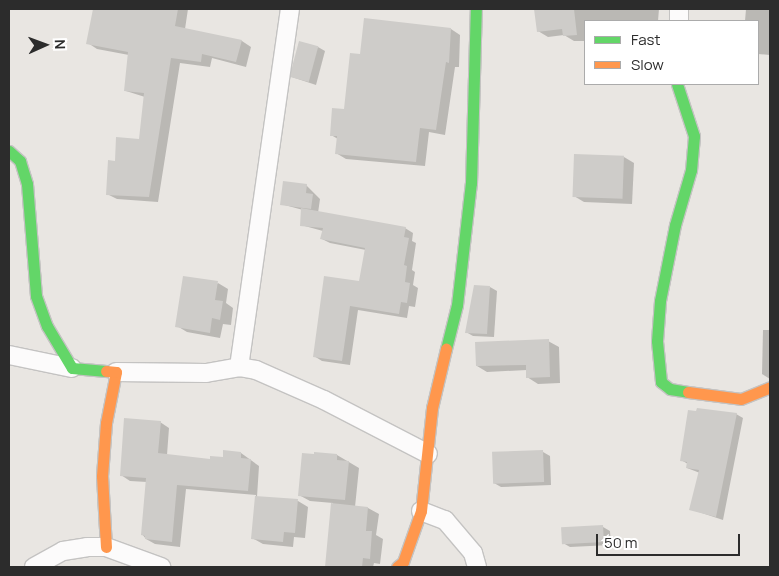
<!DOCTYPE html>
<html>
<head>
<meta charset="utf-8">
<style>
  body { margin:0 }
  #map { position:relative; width:779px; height:576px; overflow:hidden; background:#e9e6e2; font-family:Manrope,sans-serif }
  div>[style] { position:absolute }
  .shadow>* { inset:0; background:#0003 }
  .building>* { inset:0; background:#ceccc9; transform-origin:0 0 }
  .roads { filter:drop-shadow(1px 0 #c4c3c2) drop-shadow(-1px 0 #c4c3c2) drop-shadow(0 1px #c4c3c2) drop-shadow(0 -1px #c4c3c2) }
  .street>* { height:18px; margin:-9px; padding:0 9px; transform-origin:9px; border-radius:9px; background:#fcfbfb }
  .fast>* { height:11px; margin:-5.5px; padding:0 5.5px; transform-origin:5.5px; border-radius:5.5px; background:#63d668 }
  .slow>* { height:11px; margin:-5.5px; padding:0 5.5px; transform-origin:5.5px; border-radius:5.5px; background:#ff974d }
  span { translate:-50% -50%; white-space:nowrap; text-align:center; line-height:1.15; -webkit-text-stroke:4px #fff; paint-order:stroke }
  .frame { position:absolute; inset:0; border:10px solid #2c2c2c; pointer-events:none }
  .legend { position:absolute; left:584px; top:20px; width:175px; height:65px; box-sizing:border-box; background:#fff; border:1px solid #ababab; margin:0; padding:6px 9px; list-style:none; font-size:15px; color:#2c2c2c }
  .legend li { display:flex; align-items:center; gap:10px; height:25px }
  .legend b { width:25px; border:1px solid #ababab }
  .north { position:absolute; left:20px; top:20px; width:50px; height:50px; -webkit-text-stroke:4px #fff; paint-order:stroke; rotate:88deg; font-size:14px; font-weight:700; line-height:20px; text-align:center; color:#2c2c2c }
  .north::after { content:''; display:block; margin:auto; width:18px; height:22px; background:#2c2c2c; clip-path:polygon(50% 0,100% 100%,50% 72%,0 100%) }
  .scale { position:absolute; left:596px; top:534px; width:144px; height:22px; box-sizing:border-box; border:2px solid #2c2c2c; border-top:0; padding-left:6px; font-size:15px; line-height:18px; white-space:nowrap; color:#2c2c2c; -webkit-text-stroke:4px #fff; paint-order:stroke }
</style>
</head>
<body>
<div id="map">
  <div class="shadow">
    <i style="clip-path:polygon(94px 9px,188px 9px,185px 29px,242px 41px,251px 47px,246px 67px,212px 58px,210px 67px,180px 63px,158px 202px,117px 199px,107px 194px,116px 162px,140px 140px,145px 97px,126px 91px,129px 55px,97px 49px,88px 43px)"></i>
    <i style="clip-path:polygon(536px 9px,659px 9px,658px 21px,585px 21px,585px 41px,574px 41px,564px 35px,548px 37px,538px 31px)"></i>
    <i style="clip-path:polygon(746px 9px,770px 9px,770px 55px,758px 54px,758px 21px,745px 21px)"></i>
    <i style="clip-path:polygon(451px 29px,460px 35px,459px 67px,455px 67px,445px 135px,429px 132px,425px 166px,346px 159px,336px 153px,338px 139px,331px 135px,346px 111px,361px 55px)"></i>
    <i style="clip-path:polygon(318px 47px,325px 51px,316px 85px,292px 77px)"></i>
    <i style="clip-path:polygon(624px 157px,634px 163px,632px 204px,584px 202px,574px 196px)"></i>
    <i style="clip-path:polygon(306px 185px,320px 199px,318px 213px,405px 228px,413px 233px,412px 241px,416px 243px,412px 270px,415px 272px,413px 285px,418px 288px,415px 307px,409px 306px,407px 318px,358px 310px,350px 365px,322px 361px,314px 356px,360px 282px,366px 250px,330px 243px,322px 239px,323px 231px,301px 225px,303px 210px,281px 204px)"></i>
    <i style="clip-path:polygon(218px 283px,228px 289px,226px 303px,233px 308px,231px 325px,223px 324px,220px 338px,187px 332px,177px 326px)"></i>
    <i style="clip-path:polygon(490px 287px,497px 291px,494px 337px,473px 336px,466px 332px)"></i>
    <i style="clip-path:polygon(763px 330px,770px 330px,770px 379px,762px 374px)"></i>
    <i style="clip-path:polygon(548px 341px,559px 347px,560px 383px,538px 384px,527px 377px,527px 370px,487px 372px,477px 366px)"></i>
    <i style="clip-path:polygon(736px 414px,743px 418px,723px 520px,690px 509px,700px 473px,687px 468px,688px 464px,681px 460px)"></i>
    <i style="clip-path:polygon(160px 422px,169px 428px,167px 455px,211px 460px,241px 453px,259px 466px,257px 497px,298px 501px,308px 507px,305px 538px,294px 537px,293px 547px,263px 544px,252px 538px,256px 495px,186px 489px,180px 547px,155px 544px,146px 539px,142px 534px,147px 482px,130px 481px,121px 475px)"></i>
    <i style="clip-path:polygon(543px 452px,550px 456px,551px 485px,501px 487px,494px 483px)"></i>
    <i style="clip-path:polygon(337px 455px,359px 468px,355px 507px,368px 508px,379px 514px,376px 535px,383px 539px,380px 564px,374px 563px,373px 567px,326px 567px,333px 503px,310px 501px,299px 495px)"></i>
    <i style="clip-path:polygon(603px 527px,610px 531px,611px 545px,570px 547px,563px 543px,562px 528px)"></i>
  </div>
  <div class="building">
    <i style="clip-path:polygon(93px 9px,178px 9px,175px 26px,242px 40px,236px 62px,202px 54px,201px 62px,171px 58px,149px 197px,106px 195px,108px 160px,115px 161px,116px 137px,139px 139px,144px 93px,124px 91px,128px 52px,86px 44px)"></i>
    <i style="clip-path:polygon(534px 9px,574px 9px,577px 35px,563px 36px,562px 29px,537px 32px)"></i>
    <i style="clip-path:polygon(364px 18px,451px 28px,449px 63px,446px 62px,436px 130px,420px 128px,416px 162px,335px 154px,337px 136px,330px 136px,332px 108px,344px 109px,350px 53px,360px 54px)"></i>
    <i style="left:299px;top:41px;width:20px;height:37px;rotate:15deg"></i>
    <i style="left:574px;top:154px;width:50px;height:43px;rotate:2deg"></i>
    <i style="clip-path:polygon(283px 181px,307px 184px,306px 193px,313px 194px,311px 209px,280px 205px)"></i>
    <i style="clip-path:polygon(301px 208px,406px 227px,404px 237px,409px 238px,404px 265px,407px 266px,405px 282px,410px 283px,407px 303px,401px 302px,399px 314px,350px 306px,342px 361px,313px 357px,324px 276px,359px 281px,365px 248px,320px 239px,323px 228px,300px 226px)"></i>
    <i style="clip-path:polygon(183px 276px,218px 281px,215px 300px,223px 301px,220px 320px,212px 318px,210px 333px,175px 327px)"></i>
    <i style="clip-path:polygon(474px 285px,490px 286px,487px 334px,465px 333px)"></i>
    <i style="clip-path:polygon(549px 339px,550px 377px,526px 378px,526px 365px,476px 366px,475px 342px)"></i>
    <i style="clip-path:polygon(697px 408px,737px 413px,716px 517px,689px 510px,699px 470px,686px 468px,687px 462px,680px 461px,688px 410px,696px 411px)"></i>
    <i style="clip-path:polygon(124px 418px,161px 421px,158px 453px,210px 459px,210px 456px,223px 457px,223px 450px,241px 452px,241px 458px,251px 459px,248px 491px,177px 485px,172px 542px,145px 539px,145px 536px,141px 535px,146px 478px,120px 476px)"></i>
    <i style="left:543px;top:450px;width:32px;height:51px;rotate:88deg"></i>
    <i style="clip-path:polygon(314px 452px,337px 454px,337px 460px,349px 461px,345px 500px,298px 496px,302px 453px,314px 454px)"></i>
    <i style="clip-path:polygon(255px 496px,298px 499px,295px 533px,284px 532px,283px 542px,251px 539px)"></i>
    <i style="clip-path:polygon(331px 503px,368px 507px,366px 531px,372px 531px,370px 559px,363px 558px,362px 567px,325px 567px)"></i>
    <i style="left:603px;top:525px;width:17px;height:42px;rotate:87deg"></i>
  </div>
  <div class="roads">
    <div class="street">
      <i style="left:679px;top:21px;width:12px;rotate:-90deg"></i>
      <i style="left:9px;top:355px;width:64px;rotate:11.7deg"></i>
      <i style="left:239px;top:367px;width:362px;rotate:-81.9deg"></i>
      <i style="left:116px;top:372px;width:90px;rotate:0.6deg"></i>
      <i style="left:206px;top:373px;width:34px;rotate:-10deg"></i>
      <i style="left:239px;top:367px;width:17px;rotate:10deg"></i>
      <i style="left:256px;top:370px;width:74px;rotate:23.8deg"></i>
      <i style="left:324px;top:400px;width:117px;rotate:27.4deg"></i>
      <i style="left:421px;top:511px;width:26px;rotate:21deg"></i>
      <i style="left:445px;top:520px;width:43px;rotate:49.7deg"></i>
      <i style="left:473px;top:553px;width:15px;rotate:74deg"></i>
      <i style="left:34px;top:567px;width:33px;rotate:-29deg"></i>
      <i style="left:63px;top:551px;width:24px;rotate:-9deg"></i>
      <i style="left:87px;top:547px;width:19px"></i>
      <i style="left:106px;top:547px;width:59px;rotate:20deg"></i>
    </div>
    <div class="fast">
      <i style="left:677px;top:84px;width:55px;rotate:71.9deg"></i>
      <i style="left:694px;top:136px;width:34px;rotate:95deg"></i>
      <i style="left:691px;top:170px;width:57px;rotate:106.2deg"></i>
      <i style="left:675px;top:225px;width:77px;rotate:101.2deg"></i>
      <i style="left:660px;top:301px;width:40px;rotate:94.3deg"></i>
      <i style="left:657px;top:341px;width:41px;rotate:84.4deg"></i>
      <i style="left:661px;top:382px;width:11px;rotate:38deg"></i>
      <i style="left:670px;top:389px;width:18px;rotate:9deg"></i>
      <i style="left:9px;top:151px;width:15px;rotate:42deg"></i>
      <i style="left:20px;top:161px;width:24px;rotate:73deg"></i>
      <i style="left:27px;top:184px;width:112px;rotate:85.4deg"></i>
      <i style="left:36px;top:296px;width:32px;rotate:70deg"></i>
      <i style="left:47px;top:326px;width:49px;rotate:59.2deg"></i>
      <i style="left:72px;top:368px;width:34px;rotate:5deg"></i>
      <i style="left:446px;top:349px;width:45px;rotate:-76deg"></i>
      <i style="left:457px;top:305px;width:123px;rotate:-83.5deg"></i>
      <i style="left:471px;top:183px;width:174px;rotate:-88.4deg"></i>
    </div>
    <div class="slow">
      <i style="left:688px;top:392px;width:53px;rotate:7.5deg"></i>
      <i style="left:741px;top:399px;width:31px;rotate:-22deg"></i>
      <i style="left:106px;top:547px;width:71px;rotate:-93.2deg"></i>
      <i style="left:102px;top:476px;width:53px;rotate:-85.7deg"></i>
      <i style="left:106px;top:423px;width:52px;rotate:-78.9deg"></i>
      <i style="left:116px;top:372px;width:10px;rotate:-174deg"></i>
      <i style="left:397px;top:567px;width:8px;rotate:-40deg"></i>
      <i style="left:403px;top:562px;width:54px;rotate:-70.6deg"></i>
      <i style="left:421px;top:511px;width:104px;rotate:-83.9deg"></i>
      <i style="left:432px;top:408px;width:61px;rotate:-76.7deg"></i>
    </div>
  </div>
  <div class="frame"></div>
  <ul class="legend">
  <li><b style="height:6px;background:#63d668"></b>Fast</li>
  <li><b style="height:6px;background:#ff974d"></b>Slow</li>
  </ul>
  <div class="north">N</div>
  <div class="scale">50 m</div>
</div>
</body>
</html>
